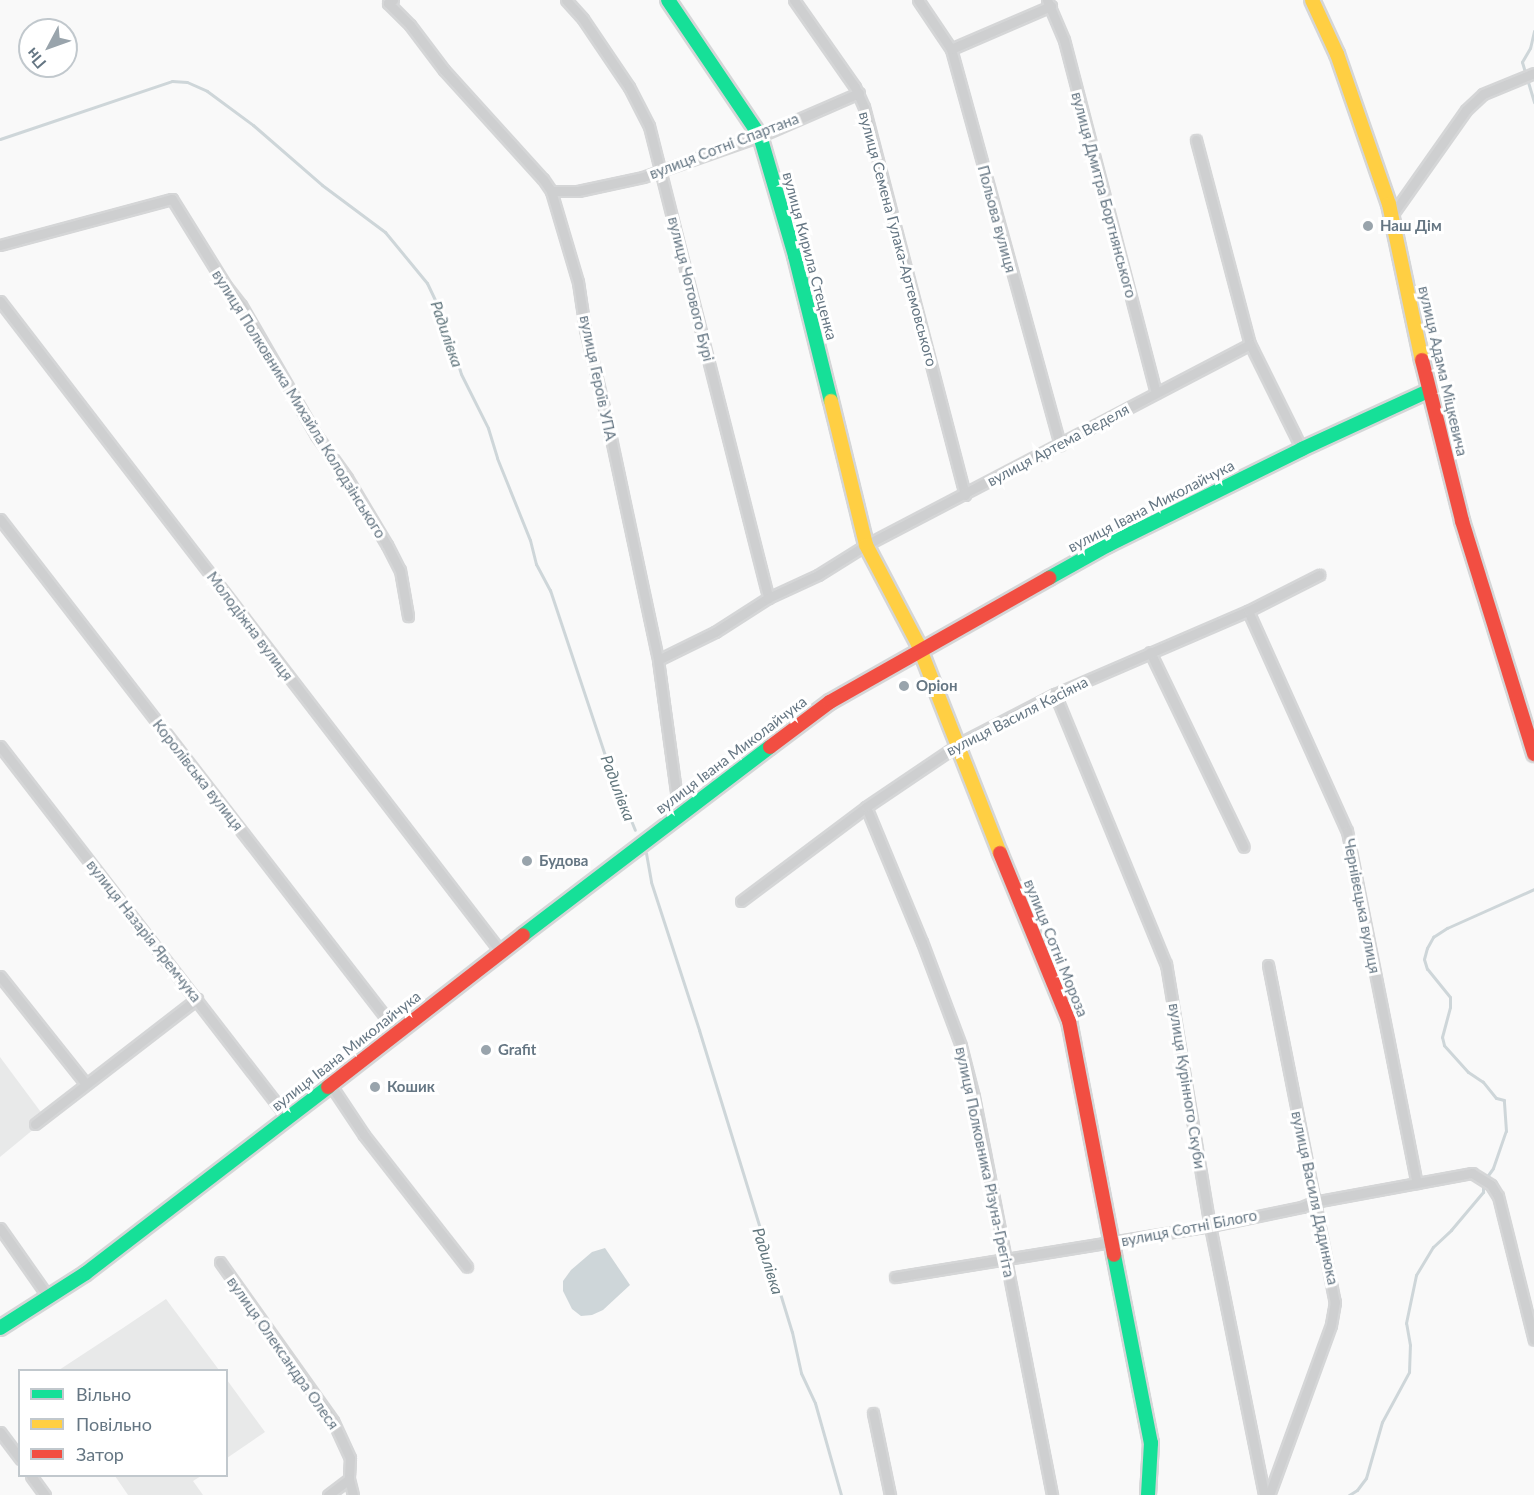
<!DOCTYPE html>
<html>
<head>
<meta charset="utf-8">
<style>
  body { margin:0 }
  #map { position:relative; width:1534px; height:1495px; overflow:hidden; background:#f9f9f9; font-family:Lato,sans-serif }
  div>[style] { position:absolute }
  .built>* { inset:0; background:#e8e9e9 }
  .water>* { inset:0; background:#ced6d9 }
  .stream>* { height:3px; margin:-1.5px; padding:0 1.5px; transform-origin:1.5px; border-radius:1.5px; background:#ced6d9 }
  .roads { filter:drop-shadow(2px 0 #d5d6d7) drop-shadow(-2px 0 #d5d6d7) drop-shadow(0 2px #d5d6d7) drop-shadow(0 -2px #d5d6d7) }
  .street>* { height:9px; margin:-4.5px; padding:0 4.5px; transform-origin:4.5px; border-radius:4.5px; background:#cecfd0 }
  .fast>* { height:14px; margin:-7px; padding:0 7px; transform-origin:7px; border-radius:7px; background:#16e098 }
  .slow>* { height:14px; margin:-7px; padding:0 7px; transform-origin:7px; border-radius:7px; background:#ffcf43 }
  .jam>* { height:14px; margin:-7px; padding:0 7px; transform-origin:7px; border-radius:7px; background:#f24e42 }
  .dots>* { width:16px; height:16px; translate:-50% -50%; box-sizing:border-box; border:3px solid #fff; border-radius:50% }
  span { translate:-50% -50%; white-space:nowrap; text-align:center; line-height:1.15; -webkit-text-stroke:6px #fff; paint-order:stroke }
  .street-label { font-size:15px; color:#657683 }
  .poi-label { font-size:15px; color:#657683; font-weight:700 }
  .left { translate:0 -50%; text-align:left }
  .water-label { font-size:16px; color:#60757c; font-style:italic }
  .legend { position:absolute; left:18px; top:1369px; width:210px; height:108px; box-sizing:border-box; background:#fff; border:2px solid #c1c8cd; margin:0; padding:8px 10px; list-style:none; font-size:18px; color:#657683 }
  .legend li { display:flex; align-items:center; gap:12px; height:30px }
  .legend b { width:30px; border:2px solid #c1c8cd }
  .north { position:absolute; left:18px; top:18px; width:60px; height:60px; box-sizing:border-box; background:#fff; border:2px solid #c1c8cd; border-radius:50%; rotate:229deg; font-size:16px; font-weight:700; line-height:24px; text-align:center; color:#657683 }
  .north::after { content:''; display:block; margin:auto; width:21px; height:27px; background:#99a4ac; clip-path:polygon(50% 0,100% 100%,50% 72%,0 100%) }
</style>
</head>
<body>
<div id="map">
  <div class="built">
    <i style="clip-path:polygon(0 1057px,46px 1119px,0 1157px)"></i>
    <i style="clip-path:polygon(166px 1299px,219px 1370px,59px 1370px,123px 1328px)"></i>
    <i style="clip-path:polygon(227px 1380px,265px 1432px,227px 1458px,226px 1458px)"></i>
    <i style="clip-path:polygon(115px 1476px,201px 1476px,193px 1481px,203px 1495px,128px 1495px)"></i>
  </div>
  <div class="water">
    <i style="clip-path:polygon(605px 1248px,630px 1285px,603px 1310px,592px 1315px,581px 1316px,572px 1309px,563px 1291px,563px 1281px,571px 1270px,592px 1252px)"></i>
  </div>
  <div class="stream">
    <i style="left:1534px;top:31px;width:17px;rotate:103deg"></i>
    <i style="left:1530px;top:48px;width:16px;rotate:120deg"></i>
    <i style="left:1522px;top:62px;width:42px;rotate:73.3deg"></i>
    <i style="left:0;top:139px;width:182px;rotate:-18.6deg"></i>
    <i style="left:172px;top:81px;width:15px;rotate:4deg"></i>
    <i style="left:187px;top:82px;width:22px;rotate:24deg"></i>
    <i style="left:207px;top:91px;width:57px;rotate:36.5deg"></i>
    <i style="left:253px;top:125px;width:91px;rotate:41deg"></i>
    <i style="left:322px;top:185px;width:79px;rotate:36.7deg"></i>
    <i style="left:385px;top:232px;width:66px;rotate:50.5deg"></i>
    <i style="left:427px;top:283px;width:42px;rotate:64.7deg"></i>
    <i style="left:445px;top:321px;width:55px;rotate:73.2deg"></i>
    <i style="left:461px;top:374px;width:60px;rotate:63.4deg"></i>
    <i style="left:488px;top:428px;width:31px;rotate:73deg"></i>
    <i style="left:497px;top:458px;width:88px;rotate:68.1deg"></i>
    <i style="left:530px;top:540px;width:25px;rotate:76deg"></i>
    <i style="left:536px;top:564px;width:30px;rotate:62deg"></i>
    <i style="left:550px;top:590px;width:183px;rotate:71.6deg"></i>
    <i style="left:608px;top:764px;width:71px;rotate:67.8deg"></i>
    <i style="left:646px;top:853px;width:29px;rotate:80deg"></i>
    <i style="left:651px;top:882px;width:156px;rotate:72deg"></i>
    <i style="left:699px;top:1030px;width:316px;rotate:72.9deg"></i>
    <i style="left:792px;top:1332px;width:42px;rotate:77.6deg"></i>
    <i style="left:801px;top:1373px;width:33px;rotate:65deg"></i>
    <i style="left:815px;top:1403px;width:96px;rotate:74.2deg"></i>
    <i style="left:1349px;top:1495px;width:9px;rotate:-32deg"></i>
    <i style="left:1357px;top:1490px;width:15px;rotate:-53deg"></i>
    <i style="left:1366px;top:1478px;width:58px;rotate:-74.1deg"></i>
    <i style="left:1382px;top:1422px;width:57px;rotate:-61.6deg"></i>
    <i style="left:1409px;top:1372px;width:27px;rotate:-88deg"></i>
    <i style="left:1410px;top:1345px;width:22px;rotate:-100deg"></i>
    <i style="left:1406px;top:1323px;width:49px;rotate:-78.2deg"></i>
    <i style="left:1416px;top:1275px;width:33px;rotate:-59deg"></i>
    <i style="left:1433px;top:1247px;width:25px;rotate:-43deg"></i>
    <i style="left:1451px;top:1230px;width:50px;rotate:-49.9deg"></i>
    <i style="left:1483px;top:1192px;width:10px;rotate:-90deg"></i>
    <i style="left:1483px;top:1182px;width:17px;rotate:-54deg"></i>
    <i style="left:1493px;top:1168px;width:39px;rotate:-71deg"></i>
    <i style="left:1506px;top:1131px;width:31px;rotate:-94deg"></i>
    <i style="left:1504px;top:1100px;width:8px;rotate:-166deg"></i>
    <i style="left:1496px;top:1098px;width:21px;rotate:-129deg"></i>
    <i style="left:1483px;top:1082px;width:18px;rotate:-146deg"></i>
    <i style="left:1468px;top:1072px;width:36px;rotate:-132deg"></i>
    <i style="left:1444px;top:1045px;width:8px;rotate:-104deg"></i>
    <i style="left:1442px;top:1037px;width:31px;rotate:-75deg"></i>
    <i style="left:1450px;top:1007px;width:10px;rotate:-90deg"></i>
    <i style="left:1450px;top:997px;width:36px;rotate:-129deg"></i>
    <i style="left:1427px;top:969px;width:10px;rotate:-107deg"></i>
    <i style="left:1424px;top:959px;width:11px;rotate:-75deg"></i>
    <i style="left:1427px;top:948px;width:13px;rotate:-61deg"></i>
    <i style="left:1433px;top:937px;width:17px;rotate:-33deg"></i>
    <i style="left:1447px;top:928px;width:95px;rotate:-24.1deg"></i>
  </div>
  <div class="roads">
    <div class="street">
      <i style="left:393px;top:0;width:6px;rotate:149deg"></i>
      <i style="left:388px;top:3px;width:31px;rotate:45deg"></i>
      <i style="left:410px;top:25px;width:56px;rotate:52.9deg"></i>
      <i style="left:444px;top:70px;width:147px;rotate:47.8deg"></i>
      <i style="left:543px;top:179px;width:14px;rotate:56deg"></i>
      <i style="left:551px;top:191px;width:95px;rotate:73.5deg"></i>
      <i style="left:578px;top:282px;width:48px;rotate:81.5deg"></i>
      <i style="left:585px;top:329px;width:98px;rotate:76.4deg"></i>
      <i style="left:608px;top:424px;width:241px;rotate:78deg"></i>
      <i style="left:658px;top:660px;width:133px;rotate:82.2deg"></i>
      <i style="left:676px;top:792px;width:21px;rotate:71deg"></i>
      <i style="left:566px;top:0;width:25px;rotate:48deg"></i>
      <i style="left:583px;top:19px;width:82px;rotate:55.9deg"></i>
      <i style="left:629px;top:87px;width:44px;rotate:62.9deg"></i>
      <i style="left:649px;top:126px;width:487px;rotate:75.8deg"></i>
      <i style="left:794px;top:0;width:106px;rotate:55deg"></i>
      <i style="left:855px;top:87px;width:22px;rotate:66deg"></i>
      <i style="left:864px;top:107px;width:401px;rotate:75.4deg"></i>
      <i style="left:918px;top:0;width:59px;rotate:56deg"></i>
      <i style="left:951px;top:49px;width:411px;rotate:74.6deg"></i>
      <i style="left:1047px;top:0;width:43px;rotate:67deg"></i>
      <i style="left:1064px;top:40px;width:365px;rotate:75.4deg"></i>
      <i style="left:951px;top:49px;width:109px;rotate:-23.3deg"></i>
      <i style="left:1196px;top:140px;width:211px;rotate:75.2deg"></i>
      <i style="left:1250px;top:344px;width:117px;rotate:63.7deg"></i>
      <i style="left:551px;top:191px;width:27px"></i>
      <i style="left:578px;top:191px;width:66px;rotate:-12.2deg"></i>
      <i style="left:643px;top:177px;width:124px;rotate:-19.3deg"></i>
      <i style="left:760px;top:136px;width:108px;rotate:-23.5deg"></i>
      <i style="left:1392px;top:215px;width:128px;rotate:-54.8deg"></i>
      <i style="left:1466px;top:110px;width:23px;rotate:-43deg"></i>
      <i style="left:1483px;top:94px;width:55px;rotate:-22.4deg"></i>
      <i style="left:0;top:245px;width:178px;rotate:-15deg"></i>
      <i style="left:172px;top:199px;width:102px;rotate:58.2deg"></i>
      <i style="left:226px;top:286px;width:24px;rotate:52deg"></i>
      <i style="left:241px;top:305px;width:150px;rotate:60deg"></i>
      <i style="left:316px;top:435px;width:53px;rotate:54.2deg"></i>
      <i style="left:347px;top:478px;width:78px;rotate:59.2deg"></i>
      <i style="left:387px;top:545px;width:28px;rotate:63deg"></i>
      <i style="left:400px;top:570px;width:47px;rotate:80.1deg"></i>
      <i style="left:0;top:301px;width:821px;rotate:52.42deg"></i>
      <i style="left:0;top:519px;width:649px;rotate:52.26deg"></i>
      <i style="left:1248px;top:611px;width:241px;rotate:65.8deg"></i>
      <i style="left:1347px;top:831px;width:359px;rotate:78.8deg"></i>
      <i style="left:1150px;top:652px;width:216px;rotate:64.3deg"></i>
      <i style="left:658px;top:660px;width:64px;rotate:-26.2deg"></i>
      <i style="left:715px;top:632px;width:63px;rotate:-32.7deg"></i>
      <i style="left:768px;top:598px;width:55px;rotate:-24.7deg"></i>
      <i style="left:818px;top:575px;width:57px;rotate:-32deg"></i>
      <i style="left:866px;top:545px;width:433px;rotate:-27.6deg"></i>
      <i style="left:1055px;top:694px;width:292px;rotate:67.7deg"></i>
      <i style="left:1166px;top:964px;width:266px;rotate:80.5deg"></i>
      <i style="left:1210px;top:1226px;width:274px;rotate:78.6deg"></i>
      <i style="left:0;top:746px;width:469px;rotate:52.3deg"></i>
      <i style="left:866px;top:807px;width:146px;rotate:67.5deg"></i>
      <i style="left:922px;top:942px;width:111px;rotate:69.4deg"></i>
      <i style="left:961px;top:1046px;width:53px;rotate:75.7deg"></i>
      <i style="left:974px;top:1097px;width:406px;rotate:78.9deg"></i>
      <i style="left:741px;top:901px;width:156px;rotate:-36.9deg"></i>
      <i style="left:866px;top:807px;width:116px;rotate:-34.1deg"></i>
      <i style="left:962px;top:742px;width:105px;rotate:-27.3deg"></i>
      <i style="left:1055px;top:694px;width:210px;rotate:-23.3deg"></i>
      <i style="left:1248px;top:611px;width:80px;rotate:-26.9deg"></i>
      <i style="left:1268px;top:965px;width:344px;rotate:78.8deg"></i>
      <i style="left:1335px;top:1302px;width:23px;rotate:100deg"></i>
      <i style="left:1331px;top:1325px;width:181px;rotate:110deg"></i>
      <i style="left:0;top:976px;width:138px;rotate:51.5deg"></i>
      <i style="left:330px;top:1084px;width:61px;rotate:56.3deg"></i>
      <i style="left:364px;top:1135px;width:167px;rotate:52deg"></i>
      <i style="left:35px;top:1124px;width:205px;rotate:-37.7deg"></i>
      <i style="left:0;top:1228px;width:85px;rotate:55deg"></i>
      <i style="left:220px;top:1262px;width:195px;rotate:54.6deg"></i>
      <i style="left:333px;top:1421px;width:41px;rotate:65.3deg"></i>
      <i style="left:350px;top:1458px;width:21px;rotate:93deg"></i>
      <i style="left:349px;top:1479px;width:16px;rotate:76deg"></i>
      <i style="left:895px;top:1277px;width:319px;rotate:-9.2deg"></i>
      <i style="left:1210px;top:1226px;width:94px;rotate:-11.7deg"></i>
      <i style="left:1302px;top:1207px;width:13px;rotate:-23deg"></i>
      <i style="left:1314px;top:1202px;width:161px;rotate:-10.4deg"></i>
      <i style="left:1472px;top:1173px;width:22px;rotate:32deg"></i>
      <i style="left:1491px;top:1185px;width:13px;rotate:58deg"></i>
      <i style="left:1498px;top:1196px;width:148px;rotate:76deg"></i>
      <i style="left:873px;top:1413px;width:84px;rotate:78.3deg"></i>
      <i style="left:0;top:1432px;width:34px;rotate:53deg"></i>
      <i style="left:31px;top:1476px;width:24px;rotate:54deg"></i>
      <i style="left:328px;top:1495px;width:26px;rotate:-37deg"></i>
    </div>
    <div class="fast">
      <i style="left:668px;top:0;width:164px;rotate:55.9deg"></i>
      <i style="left:760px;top:136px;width:125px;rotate:73.7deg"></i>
      <i style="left:795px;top:256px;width:149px;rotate:76.1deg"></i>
      <i style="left:1049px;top:578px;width:68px;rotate:-29.2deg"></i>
      <i style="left:1108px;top:545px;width:216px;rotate:-26.3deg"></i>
      <i style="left:1302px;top:449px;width:139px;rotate:-24.7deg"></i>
      <i style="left:523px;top:935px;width:310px;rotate:-37.3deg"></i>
      <i style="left:1114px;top:1255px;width:192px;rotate:78.9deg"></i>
      <i style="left:1151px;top:1443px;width:52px;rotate:93.3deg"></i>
      <i style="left:0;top:1328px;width:102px;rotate:-32.6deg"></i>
      <i style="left:86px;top:1273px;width:305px;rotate:-37.5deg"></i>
    </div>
    <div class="slow">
      <i style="left:1312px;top:0;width:60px;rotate:65.2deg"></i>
      <i style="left:1337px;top:54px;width:159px;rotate:70.9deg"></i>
      <i style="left:1389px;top:204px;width:159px;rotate:78.1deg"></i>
      <i style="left:831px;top:401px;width:148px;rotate:76.3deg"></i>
      <i style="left:866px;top:545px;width:112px;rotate:62.3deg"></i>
      <i style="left:918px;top:644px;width:225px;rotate:68.6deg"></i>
    </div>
    <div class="jam">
      <i style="left:1422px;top:360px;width:166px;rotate:76deg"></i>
      <i style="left:1462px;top:521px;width:244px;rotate:72.8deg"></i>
      <i style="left:770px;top:747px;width:75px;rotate:-36.9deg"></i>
      <i style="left:830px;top:702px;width:252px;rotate:-29.5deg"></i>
      <i style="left:1000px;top:853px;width:182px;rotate:67.7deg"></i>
      <i style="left:1069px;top:1021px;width:238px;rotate:79.1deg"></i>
      <i style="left:328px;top:1087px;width:247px;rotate:-37.9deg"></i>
    </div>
  </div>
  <div class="dots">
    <i style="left:1368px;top:226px;background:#99a4ac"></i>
    <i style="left:904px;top:686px;background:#99a4ac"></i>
    <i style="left:527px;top:861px;background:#99a4ac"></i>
    <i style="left:486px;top:1050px;background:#99a4ac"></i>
    <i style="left:375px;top:1087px;background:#99a4ac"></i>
  </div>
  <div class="street-label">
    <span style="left:724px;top:146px;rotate:-21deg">вулиця Сотні Спартана</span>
    <span style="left:1104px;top:195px;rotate:75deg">вулиця Дмитра Бортнянського</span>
    <span style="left:997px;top:219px;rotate:75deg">Польова вулиця</span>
    <span style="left:898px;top:239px;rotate:75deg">вулиця Семена Гулака-Артемовського</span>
    <span style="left:810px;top:256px;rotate:75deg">вулиця Кирила Стеценка</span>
    <span style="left:691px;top:289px;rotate:76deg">вулиця Чотового Бурі</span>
    <span style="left:1443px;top:371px;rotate:77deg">вулиця Адама Міцкевича</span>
    <span style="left:598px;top:378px;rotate:78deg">вулиця Героїв УПА</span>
    <span style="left:299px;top:404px;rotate:58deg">вулиця Полковника Михайла Колодзінського</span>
    <span style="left:1058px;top:445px;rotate:-28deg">вулиця Артема Веделя</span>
    <span style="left:1151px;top:506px;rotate:-27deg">вулиця Івана Миколайчука</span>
    <span style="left:250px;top:626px;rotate:53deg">Молодіжна вулиця</span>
    <span style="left:1017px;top:716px;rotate:-27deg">вулиця Василя Касіяна</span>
    <span style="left:731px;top:755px;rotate:-37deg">вулиця Івана Миколайчука</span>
    <span style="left:198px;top:775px;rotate:52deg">Королівська вулиця</span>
    <span style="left:1362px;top:906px;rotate:79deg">Чернівецька вулиця</span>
    <span style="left:144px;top:931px;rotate:52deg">вулиця Назарія Яремчука</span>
    <span style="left:1056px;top:948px;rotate:68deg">вулиця Сотні Мороза</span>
    <span style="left:346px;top:1051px;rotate:-38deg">вулиця Івана Миколайчука</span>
    <span style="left:1187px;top:1086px;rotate:81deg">вулиця Курінного Скуби</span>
    <span style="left:985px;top:1162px;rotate:78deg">вулиця Полковника Різуна-Грегіта</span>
    <span style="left:1315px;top:1198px;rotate:78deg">вулиця Василя Дядинюка</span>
    <span style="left:1189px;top:1228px;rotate:-11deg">вулиця Сотні Білого</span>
    <span style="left:283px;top:1353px;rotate:55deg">вулиця Олександра Олеся</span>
  </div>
  <div class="poi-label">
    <span class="left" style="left:1380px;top:226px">Наш Дім</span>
    <span class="left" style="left:916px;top:686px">Оріон</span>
    <span class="left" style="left:539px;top:861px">Будова</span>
    <span class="left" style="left:498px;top:1050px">Grafit</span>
    <span class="left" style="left:387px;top:1087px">Кошик</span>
  </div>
  <div class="water-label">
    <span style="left:447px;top:334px;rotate:71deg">Радилівка</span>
    <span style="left:618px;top:788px;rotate:69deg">Радилівка</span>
    <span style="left:768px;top:1261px;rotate:73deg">Радилівка</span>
  </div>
  <ul class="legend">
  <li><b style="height:8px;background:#16e098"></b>Вільно</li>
  <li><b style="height:8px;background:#ffcf43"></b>Повільно</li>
  <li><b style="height:8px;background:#f24e42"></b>Затор</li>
  </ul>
  <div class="north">Пн</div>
</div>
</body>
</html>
